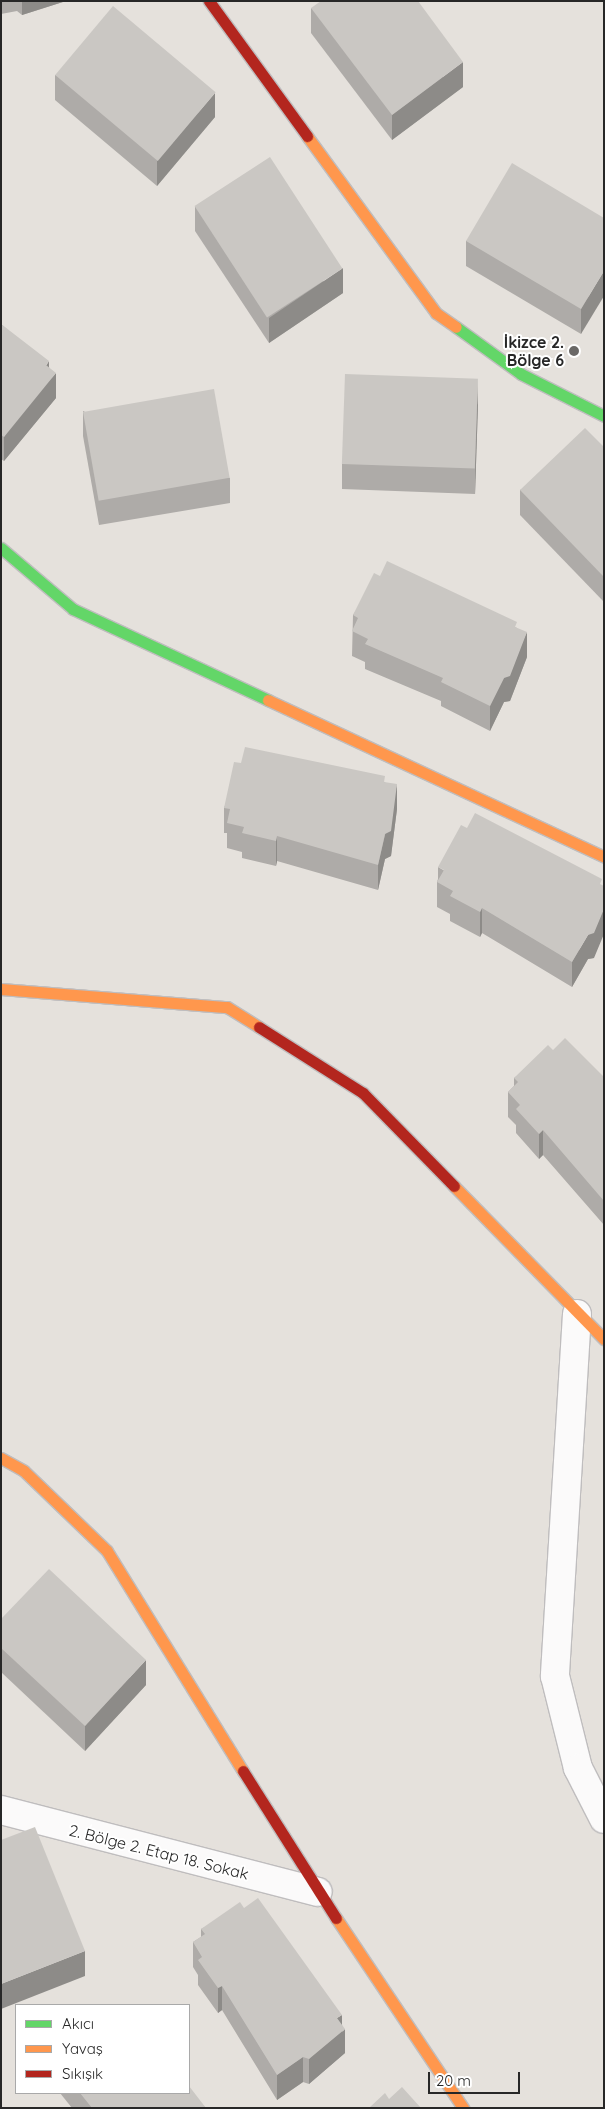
<!DOCTYPE html>
<html>
<head>
<meta charset="utf-8">
<style>
  body { margin:0 }
  #map { position:relative; width:605px; height:2109px; overflow:hidden; background:#e5e1dc; font-family:Quicksand,sans-serif }
  div>[style] { position:absolute }
  .roads { filter:drop-shadow(1px 0 #bfbdbe) drop-shadow(-1px 0 #bfbdbe) drop-shadow(0 1px #bfbdbe) drop-shadow(0 -1px #bfbdbe) }
  .street>* { height:28px; margin:-14px; padding:0 14px; transform-origin:14px; border-radius:14px; background:#fbfafa }
  .fast>* { height:11px; margin:-5.5px; padding:0 5.5px; transform-origin:5.5px; border-radius:5.5px; background:#63d668 }
  .slow>* { height:11px; margin:-5.5px; padding:0 5.5px; transform-origin:5.5px; border-radius:5.5px; background:#ff974d }
  .jam>* { height:11px; margin:-5.5px; padding:0 5.5px; transform-origin:5.5px; border-radius:5.5px; background:#b3261e }
  .wall>* { inset:0; background:#aeaba8 }
  .shaded-wall>* { inset:0; background:#8d8b88 }
  .building>* { inset:0; background:#cac7c3; transform-origin:0 0 }
  .dots>* { width:14px; height:14px; translate:-50% -50%; box-sizing:border-box; border:2px solid #fff; border-radius:50% }
  span { translate:-50% -50%; white-space:nowrap; text-align:center; line-height:1.15; -webkit-text-stroke:4px #fff; paint-order:stroke }
  .poi-label { font-size:16px; color:#272727; font-weight:700 }
  .right { translate:-100% -50%; text-align:right }
  .street-label { font-size:16px; color:#272727 }
  .frame { position:absolute; inset:0; border:2px solid #272727; pointer-events:none }
  .legend { position:absolute; left:15px; top:2004px; width:175px; height:90px; box-sizing:border-box; background:#fff; border:1px solid #a9a9a9; margin:0; padding:6px 9px; list-style:none; font-size:15px; color:#272727 }
  .legend li { display:flex; align-items:center; gap:10px; height:25px }
  .legend b { width:25px; border:1px solid #a9a9a9 }
  .scale { position:absolute; left:428px; top:2072px; width:92px; height:22px; box-sizing:border-box; border:2px solid #272727; border-top:0; padding-left:6px; font-size:15px; line-height:18px; white-space:nowrap; color:#272727; -webkit-text-stroke:4px #fff; paint-order:stroke }
</style>
</head>
<body>
<div id="map">
  <div class="roads">
    <div class="street">
      <i style="left:577px;top:1314px;width:363px;rotate:93.5deg"></i>
      <i style="left:555px;top:1676px;width:95px;rotate:76deg"></i>
      <i style="left:578px;top:1768px;width:57px;rotate:63deg"></i>
      <i style="left:1px;top:1810px;width:327px;rotate:14.5deg"></i>
    </div>
    <div class="fast">
      <i style="left:456px;top:327px;width:80px;rotate:35.9deg"></i>
      <i style="left:521px;top:374px;width:93px;rotate:26.8deg"></i>
      <i style="left:1px;top:548px;width:94px;rotate:40.3deg"></i>
      <i style="left:73px;top:609px;width:215px;rotate:25deg"></i>
    </div>
    <div class="slow">
      <i style="left:307px;top:136px;width:219px;rotate:53.9deg"></i>
      <i style="left:436px;top:313px;width:24px;rotate:35deg"></i>
      <i style="left:268px;top:700px;width:371px;rotate:25deg"></i>
      <i style="left:1px;top:989px;width:227px;rotate:4.6deg"></i>
      <i style="left:227px;top:1007px;width:38px;rotate:32deg"></i>
      <i style="left:454px;top:1186px;width:214px;rotate:45.6deg"></i>
      <i style="left:1px;top:1458px;width:26px;rotate:29deg"></i>
      <i style="left:24px;top:1471px;width:115px;rotate:43.9deg"></i>
      <i style="left:107px;top:1551px;width:259px;rotate:58.3deg"></i>
      <i style="left:336px;top:1918px;width:229px;rotate:56.2deg"></i>
    </div>
    <div class="jam">
      <i style="left:209px;top:1px;width:167px;rotate:54deg"></i>
      <i style="left:259px;top:1027px;width:123px;rotate:32.4deg"></i>
      <i style="left:363px;top:1093px;width:130px;rotate:45.6deg"></i>
      <i style="left:243px;top:1771px;width:174px;rotate:57.7deg"></i>
    </div>
  </div>
  <div class="wall">
    <i style="clip-path:polygon(1px 1px,66px 1px,22px 15px,17px 11px,1px 14px)"></i>
    <i style="clip-path:polygon(311px 8px,463px 87px,392px 140px,311px 33px)"></i>
    <i style="clip-path:polygon(55px 75px,215px 117px,157px 186px,55px 100px)"></i>
    <i style="clip-path:polygon(195px 206px,343px 293px,269px 343px,195px 231px)"></i>
    <i style="clip-path:polygon(604px 218px,581px 334px,466px 266px,466px 241px)"></i>
    <i style="clip-path:polygon(1px 324px,49px 367px,56px 398px,4px 461px,1px 459px)"></i>
    <i style="clip-path:polygon(478px 404px,475px 494px,342px 489px,342px 464px)"></i>
    <i style="clip-path:polygon(83px 411px,230px 478px,230px 503px,99px 525px,83px 436px)"></i>
    <i style="clip-path:polygon(604px 447px,604px 602px,520px 515px,520px 490px)"></i>
    <i style="clip-path:polygon(380px 576px,517px 628px,527px 657px,510px 701px,504px 702px,490px 731px,441px 706px,441px 701px,365px 669px,365px 662px,352px 656px,353px 615px)"></i>
    <i style="clip-path:polygon(241px 763px,385px 782px,397px 809px,391px 856px,385px 859px,378px 890px,277px 861px,276px 866px,242px 858px,242px 852px,227px 848px,227px 833px,224px 833px,224px 808px)"></i>
    <i style="clip-path:polygon(438px 867px,594px 958px,588px 959px,572px 987px,482px 933px,480px 937px,450px 921px,450px 914px,437px 907px,437px 882px,438px 879px)"></i>
    <i style="clip-path:polygon(553px 1050px,604px 1077px,604px 1225px,543px 1155px,539px 1159px,516px 1133px,516px 1125px,508px 1117px,508px 1092px,514px 1086px,514px 1078px)"></i>
    <i style="clip-path:polygon(1px 1619px,146px 1685px,85px 1751px,1px 1672px)"></i>
    <i style="clip-path:polygon(244px 1908px,342px 2024px,345px 2053px,309px 2084px,303px 2082px,277px 2100px,222px 2010px,218px 2013px,198px 1985px,198px 1975px,193px 1967px,193px 1942px,201px 1937px,201px 1929px)"></i>
    <i style="clip-path:polygon(60px 2093px,189px 2093px,206px 2108px,72px 2108px)"></i>
  </div>
  <div class="shaded-wall">
    <i style="clip-path:polygon(22px 1px,66px 1px,22px 15px)"></i>
    <i style="clip-path:polygon(463px 62px,463px 87px,392px 140px,392px 115px)"></i>
    <i style="clip-path:polygon(215px 93px,215px 117px,157px 186px,157px 161px)"></i>
    <i style="clip-path:polygon(343px 268px,343px 293px,269px 343px,269px 318px)"></i>
    <i style="clip-path:polygon(604px 271px,604px 296px,581px 334px,581px 309px)"></i>
    <i style="clip-path:polygon(49px 361px,49px 381px,56px 373px,56px 398px,4px 461px,4px 437px)"></i>
    <i style="clip-path:polygon(478px 379px,478px 404px,475px 494px,475px 469px)"></i>
    <i style="clip-path:polygon(527px 632px,527px 657px,510px 701px,504px 702px,490px 731px,490px 706px)"></i>
    <i style="clip-path:polygon(397px 784px,397px 809px,391px 856px,385px 859px,378px 890px,378px 865px)"></i>
    <i style="clip-path:polygon(277px 836px,277px 861px,276px 866px,276px 841px)"></i>
    <i style="clip-path:polygon(482px 908px,482px 933px,480px 937px,480px 912px)"></i>
    <i style="clip-path:polygon(604px 909px,604px 934px,594px 958px,588px 959px,572px 987px,572px 962px,588px 935px)"></i>
    <i style="clip-path:polygon(543px 1130px,543px 1155px,539px 1159px,539px 1134px)"></i>
    <i style="clip-path:polygon(146px 1660px,146px 1685px,85px 1751px,85px 1726px)"></i>
    <i style="clip-path:polygon(85px 1951px,85px 1976px,1px 2009px,1px 1984px)"></i>
    <i style="clip-path:polygon(222px 1986px,222px 2010px,218px 2013px,218px 1988px)"></i>
    <i style="clip-path:polygon(342px 2015px,342px 2032px,345px 2029px,345px 2053px,309px 2084px,309px 2059px,337px 2018px)"></i>
    <i style="clip-path:polygon(303px 2057px,303px 2082px,277px 2100px,277px 2075px)"></i>
  </div>
  <div class="building">
    <i style="clip-path:polygon(321px 1px,418px 1px,463px 62px,392px 115px,311px 8px)"></i>
    <i style="left:113px;top:6px;width:134px;height:90px;rotate:40deg"></i>
    <i style="left:270px;top:157px;width:133px;height:90px;rotate:57deg"></i>
    <i style="clip-path:polygon(512px 163px,604px 218px,604px 271px,581px 309px,466px 241px)"></i>
    <i style="clip-path:polygon(1px 324px,49px 361px,46px 365px,56px 373px,4px 437px,1px 435px)"></i>
    <i style="left:345px;top:374px;width:133px;height:90px;rotate:2deg"></i>
    <i style="left:214px;top:389px;width:90px;height:133px;rotate:80deg"></i>
    <i style="clip-path:polygon(585px 428px,604px 447px,604px 577px,520px 490px)"></i>
    <i style="clip-path:polygon(387px 561px,517px 622px,515px 627px,527px 632px,510px 676px,504px 678px,490px 706px,441px 682px,443px 678px,365px 644px,368px 639px,352px 631px,358px 618px,353px 615px,374px 573px,380px 576px)"></i>
    <i style="clip-path:polygon(245px 747px,385px 776px,384px 782px,397px 784px,391px 831px,385px 834px,378px 865px,277px 836px,276px 841px,242px 833px,244px 827px,227px 823px,230px 809px,224px 808px,234px 762px,241px 763px)"></i>
    <i style="clip-path:polygon(475px 813px,602px 879px,600px 884px,604px 886px,604px 909px,594px 933px,588px 935px,572px 962px,482px 908px,480px 912px,450px 896px,453px 891px,437px 882px,444px 870px,438px 867px,461px 825px,467px 828px)"></i>
    <i style="clip-path:polygon(565px 1038px,604px 1077px,604px 1201px,543px 1130px,539px 1134px,516px 1109px,520px 1105px,508px 1092px,518px 1082px,514px 1078px,548px 1045px,553px 1050px)"></i>
    <i style="clip-path:polygon(49px 1569px,146px 1660px,85px 1726px,1px 1648px,1px 1619px)"></i>
    <i style="clip-path:polygon(35px 1827px,85px 1951px,1px 1984px,1px 1840px)"></i>
    <i style="clip-path:polygon(258px 1898px,342px 2015px,337px 2018px,345px 2029px,309px 2059px,303px 2057px,277px 2075px,222px 1986px,218px 1988px,198px 1960px,202px 1957px,193px 1942px,205px 1934px,201px 1929px,240px 1902px,244px 1908px)"></i>
    <i style="clip-path:polygon(189px 2086px,206px 2108px,92px 2108px,80px 2093px,189px 2093px)"></i>
    <i style="clip-path:polygon(402px 2087px,421px 2108px,369px 2108px,385px 2093px,389px 2099px)"></i>
  </div>
  <div class="dots">
    <i style="left:574px;top:351px;background:#6a6866"></i>
  </div>
  <div class="poi-label">
    <span class="right" style="left:564px;top:351px">İkizce 2.<br>Bölge 6</span>
  </div>
  <div class="street-label">
    <span style="left:159px;top:1852px;rotate:14deg">2. Bölge 2. Etap 18. Sokak</span>
  </div>
  <div class="frame"></div>
  <ul class="legend">
  <li><b style="height:6px;background:#63d668"></b>Akıcı</li>
  <li><b style="height:6px;background:#ff974d"></b>Yavaş</li>
  <li><b style="height:6px;background:#b3261e"></b>Sıkışık</li>
  </ul>
  <div class="scale">20 m</div>
</div>
</body>
</html>
